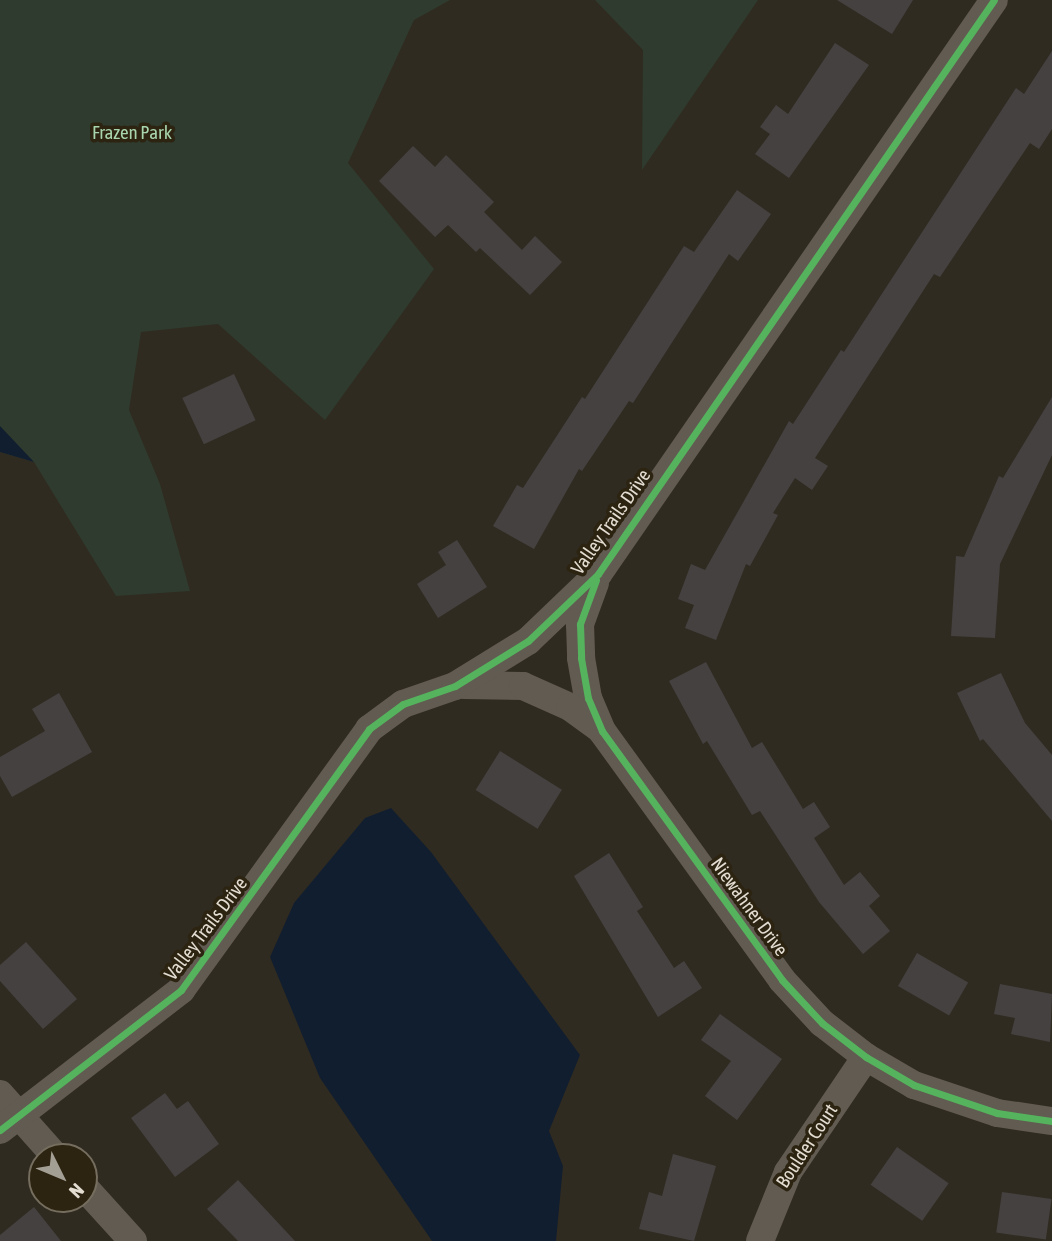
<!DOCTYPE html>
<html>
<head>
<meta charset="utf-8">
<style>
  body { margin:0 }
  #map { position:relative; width:1052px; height:1241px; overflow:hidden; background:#302b21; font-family:"Asap Condensed",sans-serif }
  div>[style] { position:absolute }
  .green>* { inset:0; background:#2f3b2e }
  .water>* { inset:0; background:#111e2f }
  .building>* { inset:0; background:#444140; transform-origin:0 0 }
  .minor>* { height:28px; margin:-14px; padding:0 14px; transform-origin:14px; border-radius:14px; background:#615b52 }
  .cycleway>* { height:7px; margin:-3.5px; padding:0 3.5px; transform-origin:3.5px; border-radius:3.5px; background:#56b35d }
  span { translate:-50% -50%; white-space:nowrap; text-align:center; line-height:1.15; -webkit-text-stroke:7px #2c2311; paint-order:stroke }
  .park-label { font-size:19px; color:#a8d5ac }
  .street-label { font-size:19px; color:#e3ddd2 }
  .north { position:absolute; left:28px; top:1143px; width:70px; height:70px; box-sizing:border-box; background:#2c2311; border:2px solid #756d5e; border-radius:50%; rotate:133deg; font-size:19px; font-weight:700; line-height:28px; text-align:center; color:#e3ddd2 }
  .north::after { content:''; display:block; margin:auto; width:24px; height:32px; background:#a49f94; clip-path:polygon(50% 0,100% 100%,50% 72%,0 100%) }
</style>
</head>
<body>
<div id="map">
  <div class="green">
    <i style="clip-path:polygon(0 0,450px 0,414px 20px,348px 163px,434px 269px,325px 420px,218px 324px,141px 332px,129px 410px,160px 484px,190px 591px,116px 596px,34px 462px,0 452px)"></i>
    <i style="clip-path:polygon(595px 0,758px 0,642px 170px,643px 50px)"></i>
  </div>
  <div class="water">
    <i style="clip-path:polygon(0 426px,34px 462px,0 452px)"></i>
    <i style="clip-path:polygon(391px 808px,431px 852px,580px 1055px,549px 1131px,563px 1166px,556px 1241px,432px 1241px,320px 1078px,270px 957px,294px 903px,365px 818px)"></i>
  </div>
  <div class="building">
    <i style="clip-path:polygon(837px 0,913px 0,892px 34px)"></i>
    <i style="clip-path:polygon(835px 43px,869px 65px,789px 178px,755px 154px,770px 134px,760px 127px,776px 105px,788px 114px)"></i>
    <i style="clip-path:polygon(1052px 51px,1052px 129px,1039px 149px,1030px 143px,940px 277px,934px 274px,815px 458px,828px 466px,812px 490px,795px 478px,773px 513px,778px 515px,750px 566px,746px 564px,716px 640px,685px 628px,694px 605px,678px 599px,691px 564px,705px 570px,789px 421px,793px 424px,841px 350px,844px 352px,1016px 88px,1024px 94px)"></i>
    <i style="clip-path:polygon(413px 146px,435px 167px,446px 155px,494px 202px,484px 212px,522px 250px,535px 236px,562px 262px,530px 295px,480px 248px,476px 252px,448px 225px,435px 237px,379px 181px)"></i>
    <i style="clip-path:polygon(737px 190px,771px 214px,738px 261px,729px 254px,633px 403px,629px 401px,582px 471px,579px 469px,534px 549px,493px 526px,517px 485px,523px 488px,582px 397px,585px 399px,684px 246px,694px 252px)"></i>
    <i style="left:234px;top:374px;width:51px;height:57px;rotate:65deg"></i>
    <i style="clip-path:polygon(1052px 397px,1052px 455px,1000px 564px,995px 638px,951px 636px,956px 556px,964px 557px,999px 476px,1003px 478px)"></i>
    <i style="clip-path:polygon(457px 540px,487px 587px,438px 618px,417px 584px,446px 565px,438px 552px)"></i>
    <i style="clip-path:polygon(706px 662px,752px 748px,762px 742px,803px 809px,814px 802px,830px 827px,814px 838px,844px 885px,860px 872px,880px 896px,869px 906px,890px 931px,863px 954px,819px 902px,760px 811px,752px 815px,707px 741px,703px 744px,669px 681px)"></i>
    <i style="clip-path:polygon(1001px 673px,1025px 723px,1052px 755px,1052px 821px,983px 739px,980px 741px,957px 693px)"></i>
    <i style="clip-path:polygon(59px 693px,92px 752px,12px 797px,0 776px,0 757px,45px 731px,32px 709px)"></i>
    <i style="left:500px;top:751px;width:73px;height:46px;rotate:32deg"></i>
    <i style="clip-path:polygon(609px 853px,643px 907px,637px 911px,674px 968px,684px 961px,702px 988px,658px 1017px,574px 876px)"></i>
    <i style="clip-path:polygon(26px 942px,77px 999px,43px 1029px,0 981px,0 965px)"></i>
    <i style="left:917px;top:953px;width:59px;height:38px;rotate:30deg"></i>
    <i style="clip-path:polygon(1000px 984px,1052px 994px,1050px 1042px,1011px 1034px,1015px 1018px,994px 1014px)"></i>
    <i style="clip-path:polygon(720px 1014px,782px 1059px,737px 1120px,705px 1096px,731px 1061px,701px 1040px)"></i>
    <i style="clip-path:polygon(165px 1093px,177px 1109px,188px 1101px,219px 1144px,175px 1177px,131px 1118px)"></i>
    <i style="left:897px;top:1147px;width:63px;height:46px;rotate:35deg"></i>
    <i style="clip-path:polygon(673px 1154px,716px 1166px,694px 1241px,639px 1229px,649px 1192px,662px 1196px)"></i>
    <i style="clip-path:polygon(238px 1180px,295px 1241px,238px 1241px,207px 1209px)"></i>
    <i style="left:1002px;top:1192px;width:50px;height:41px;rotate:8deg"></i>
    <i style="clip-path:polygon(34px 1207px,61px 1241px,0 1241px,0 1235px)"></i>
  </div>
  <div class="minor">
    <i style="left:595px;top:583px;width:44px;rotate:110.1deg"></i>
    <i style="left:580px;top:624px;width:34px;rotate:88deg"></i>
    <i style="left:581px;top:658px;width:41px;rotate:80.1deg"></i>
    <i style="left:588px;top:698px;width:36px;rotate:67deg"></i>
    <i style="left:602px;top:731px;width:307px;rotate:54.1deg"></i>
    <i style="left:782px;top:980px;width:59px;rotate:47.1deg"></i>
    <i style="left:822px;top:1023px;width:56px;rotate:37.7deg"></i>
    <i style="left:866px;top:1057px;width:56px;rotate:30.3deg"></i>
    <i style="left:914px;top:1085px;width:88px;rotate:18.6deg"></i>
    <i style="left:997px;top:1113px;width:56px;rotate:8.3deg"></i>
    <i style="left:464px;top:685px;width:59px;rotate:1deg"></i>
    <i style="left:523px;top:686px;width:51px;rotate:24.1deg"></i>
    <i style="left:570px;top:707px;width:37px;rotate:36deg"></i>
    <i style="left:0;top:1094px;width:84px;rotate:48.4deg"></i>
    <i style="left:0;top:1130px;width:229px;rotate:-37.7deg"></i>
    <i style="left:181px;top:990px;width:322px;rotate:-54.2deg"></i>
    <i style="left:369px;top:729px;width:42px;rotate:-36.3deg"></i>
    <i style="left:403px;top:704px;width:55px;rotate:-19.1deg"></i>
    <i style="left:455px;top:686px;width:86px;rotate:-31.7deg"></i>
    <i style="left:528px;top:641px;width:97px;rotate:-43.7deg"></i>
    <i style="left:598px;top:574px;width:697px;rotate:-55.4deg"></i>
    <i style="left:84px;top:1187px;width:73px;rotate:47.8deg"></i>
    <i style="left:760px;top:1241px;width:74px;rotate:-67.9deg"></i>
    <i style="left:788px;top:1172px;width:139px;rotate:-55.9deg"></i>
  </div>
  <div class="cycleway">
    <i style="left:596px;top:580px;width:47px;rotate:110deg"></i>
    <i style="left:580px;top:624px;width:34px;rotate:88deg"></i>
    <i style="left:581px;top:658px;width:41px;rotate:80.1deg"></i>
    <i style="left:588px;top:698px;width:36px;rotate:67deg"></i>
    <i style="left:602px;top:731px;width:307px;rotate:54.1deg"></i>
    <i style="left:782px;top:980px;width:59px;rotate:47.1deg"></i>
    <i style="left:822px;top:1023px;width:56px;rotate:37.7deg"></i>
    <i style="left:866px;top:1057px;width:56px;rotate:30.3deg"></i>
    <i style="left:914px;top:1085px;width:88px;rotate:18.6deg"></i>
    <i style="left:997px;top:1113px;width:56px;rotate:8.3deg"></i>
    <i style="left:0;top:1130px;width:229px;rotate:-37.7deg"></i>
    <i style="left:181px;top:990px;width:322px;rotate:-54.2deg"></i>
    <i style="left:369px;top:729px;width:42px;rotate:-36.3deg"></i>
    <i style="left:403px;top:704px;width:55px;rotate:-19.1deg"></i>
    <i style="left:455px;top:686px;width:86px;rotate:-31.7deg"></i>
    <i style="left:528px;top:641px;width:97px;rotate:-43.7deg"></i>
    <i style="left:598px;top:574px;width:697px;rotate:-55.4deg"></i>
  </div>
  <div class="park-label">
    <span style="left:132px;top:133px">Frazen Park</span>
  </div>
  <div class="street-label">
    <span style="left:611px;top:522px;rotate:-55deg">Valley Trails Drive</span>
    <span style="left:749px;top:907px;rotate:54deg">Niewahner Drive</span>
    <span style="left:206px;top:929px;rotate:-53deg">Valley Trails Drive</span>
    <span style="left:807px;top:1146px;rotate:-57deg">Boulder Court</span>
  </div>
  <div class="north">N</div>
</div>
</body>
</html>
